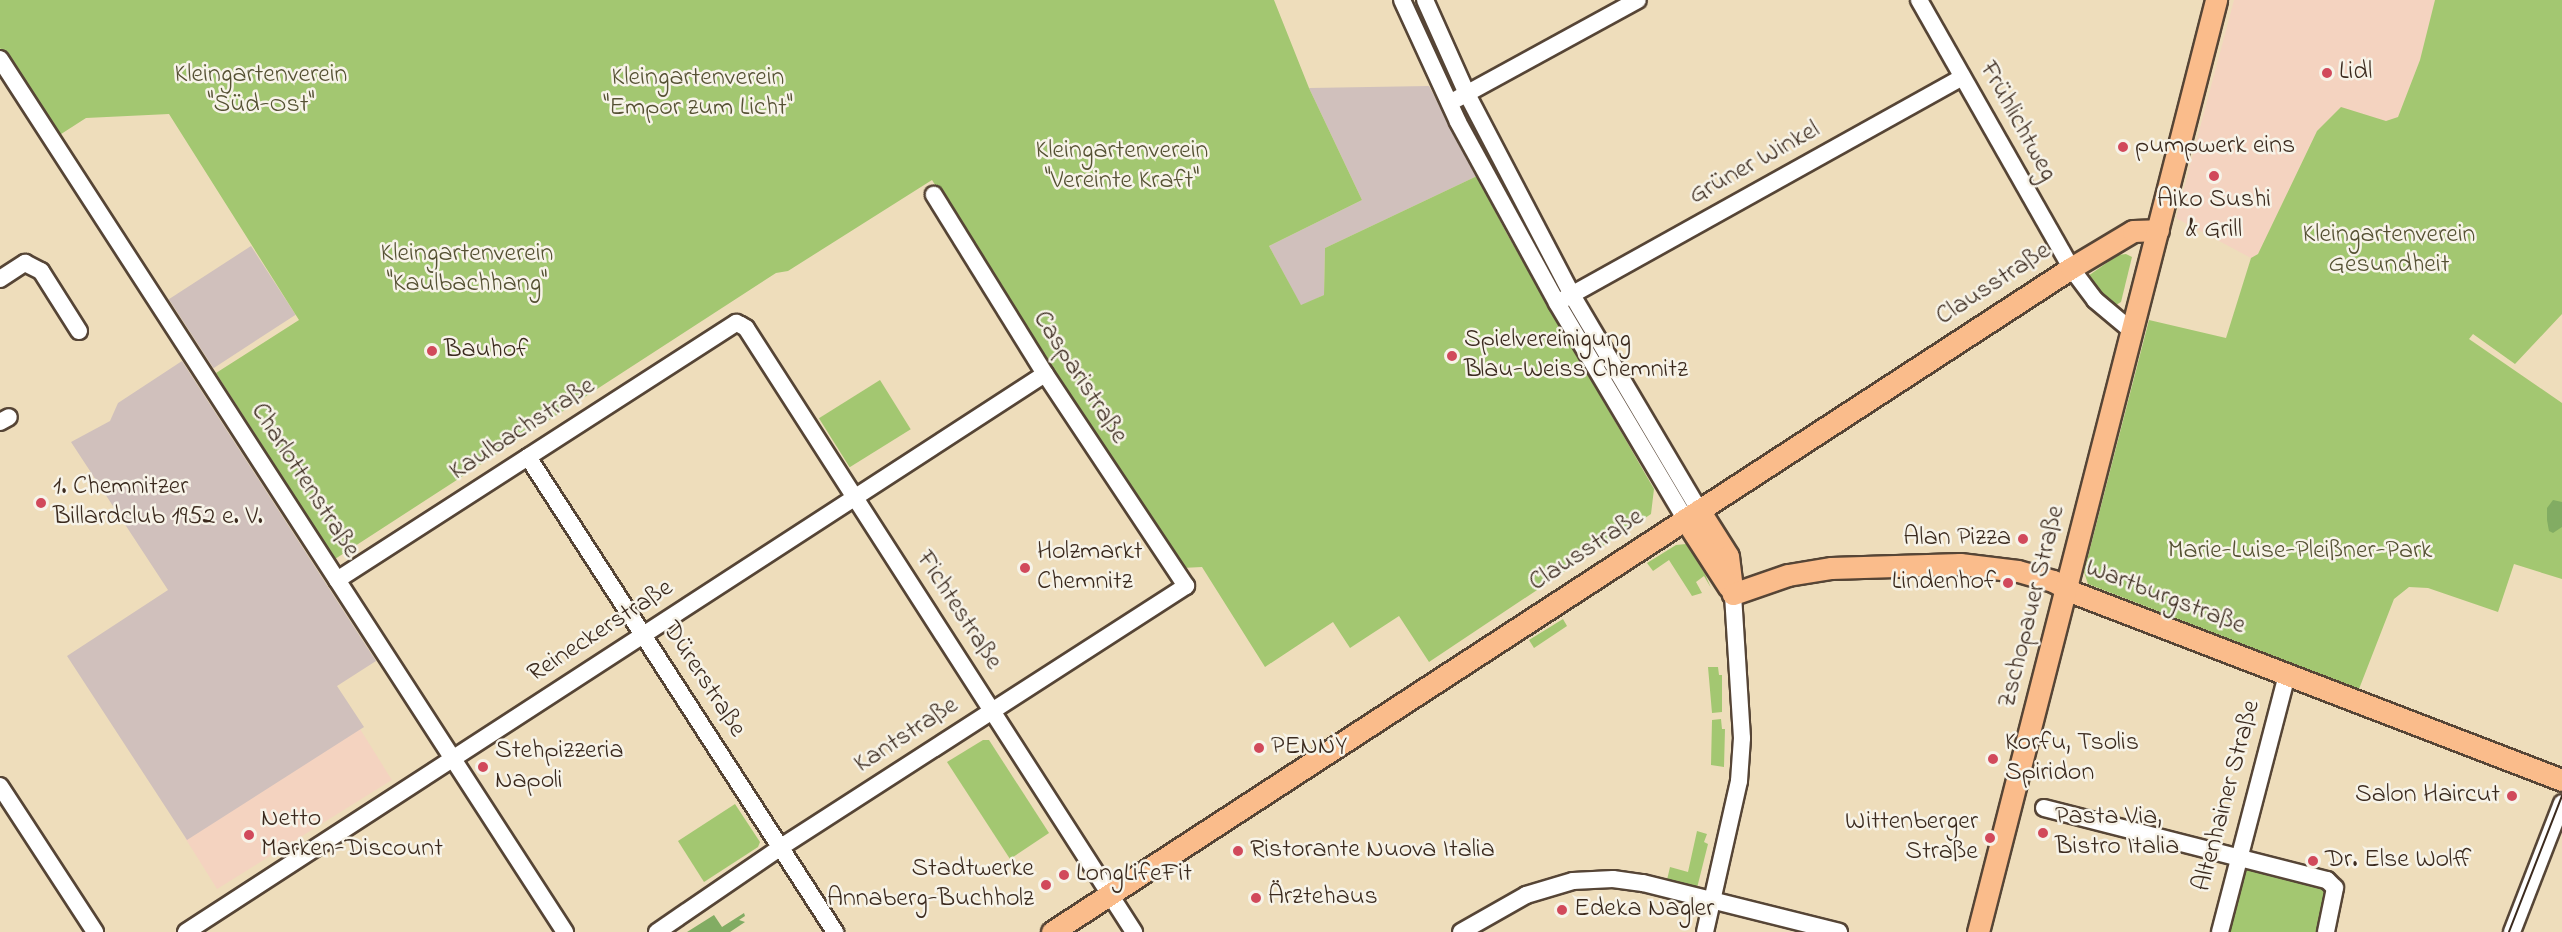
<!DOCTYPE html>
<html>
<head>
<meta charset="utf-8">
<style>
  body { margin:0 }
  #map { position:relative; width:2562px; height:932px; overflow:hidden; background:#edb; font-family:"Indie Flower",sans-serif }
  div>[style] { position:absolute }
  .built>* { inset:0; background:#f4d3c0; transform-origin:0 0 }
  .industrial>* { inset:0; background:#d0c0bc; transform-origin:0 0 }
  .green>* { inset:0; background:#a3c771; transform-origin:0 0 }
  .forest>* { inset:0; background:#82ac63 }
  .roads { filter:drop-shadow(2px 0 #564536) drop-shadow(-2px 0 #564536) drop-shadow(0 2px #564536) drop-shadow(0 -2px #564536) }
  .minor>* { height:16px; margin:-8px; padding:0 8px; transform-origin:8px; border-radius:8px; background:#fff }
  .major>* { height:21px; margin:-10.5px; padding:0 10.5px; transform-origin:10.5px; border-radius:10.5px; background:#fabc8b }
  .tram>* { height:1.5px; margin:-0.75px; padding:0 0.75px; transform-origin:0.75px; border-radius:0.75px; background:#3b2a1e }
  .dots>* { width:16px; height:16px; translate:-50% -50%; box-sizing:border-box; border:3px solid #f7f3e8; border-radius:50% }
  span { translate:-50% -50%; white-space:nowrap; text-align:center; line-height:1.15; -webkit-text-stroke:5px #f7f3e8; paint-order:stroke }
  .poi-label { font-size:26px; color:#3b2a1e }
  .left { translate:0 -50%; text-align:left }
  .right { translate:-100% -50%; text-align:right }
  .park-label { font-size:26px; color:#555133 }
  .street-label { font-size:26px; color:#3b2a1e }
</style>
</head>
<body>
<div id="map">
  <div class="built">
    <i style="clip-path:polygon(2234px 0,2435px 0,2420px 60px,2398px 117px,2386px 122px,2317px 131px,2258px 254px,2251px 258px,2176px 218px)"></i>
    <i style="left:360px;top:729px;width:60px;height:206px;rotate:58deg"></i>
  </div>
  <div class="industrial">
    <i style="clip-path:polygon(1429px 86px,1477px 176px,1325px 248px,1324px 295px,1301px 306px,1269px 246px,1362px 200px,1309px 88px)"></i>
    <i style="left:251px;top:246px;width:82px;height:98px;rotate:57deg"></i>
    <i style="clip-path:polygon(182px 361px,376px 661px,337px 686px,364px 727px,187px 840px,67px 656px,168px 590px,71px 442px,110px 421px,118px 403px)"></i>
  </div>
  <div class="green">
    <i style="clip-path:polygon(0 0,1274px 0,1309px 88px,1362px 200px,1269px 246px,1301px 305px,1324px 295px,1325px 248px,1477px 176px,1507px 234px,1654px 489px,1651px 514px,1429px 662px,1399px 616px,1350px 648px,1333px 622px,1265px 667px,1202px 567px,1182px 568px,1059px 382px,932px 180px,788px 271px,776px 273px,335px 559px,216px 373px,299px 320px,169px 114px,86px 118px,58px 136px,0 48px)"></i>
    <i style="clip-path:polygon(2435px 0,2562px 0,2562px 314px,2515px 364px,2473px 334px,2469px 339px,2562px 403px,2562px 579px,2514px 564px,2498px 612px,2428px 588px,2409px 587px,2394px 599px,2359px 689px,2088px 584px,2084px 572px,2149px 320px,2226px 338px,2251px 258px,2258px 254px,2317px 131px,2341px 107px,2386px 121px,2398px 117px,2420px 60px)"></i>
    <i style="clip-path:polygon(2126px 254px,2132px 257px,2121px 302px,2116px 305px,2097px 288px,2088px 276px,2118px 255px)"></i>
    <i style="left:880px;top:380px;width:58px;height:72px;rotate:58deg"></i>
    <i style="clip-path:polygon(1686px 544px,1705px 574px,1711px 588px,1704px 576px,1696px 582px,1702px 593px,1692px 596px,1669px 560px,1653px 571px,1647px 563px,1676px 545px)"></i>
    <i style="clip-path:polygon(1563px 619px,1567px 626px,1534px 648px,1529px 640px)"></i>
    <i style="clip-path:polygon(1708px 667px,1718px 667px,1719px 675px,1722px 675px,1722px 712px,1712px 713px)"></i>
    <i style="clip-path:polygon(1721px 719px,1722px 729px,1725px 729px,1724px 767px,1711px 765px,1712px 720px)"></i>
    <i style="clip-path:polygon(983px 740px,989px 740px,1049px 833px,1010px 859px,947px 762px)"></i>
    <i style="clip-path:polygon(735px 804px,760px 842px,758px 847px,704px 882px,678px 841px)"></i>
    <i style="clip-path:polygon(1697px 831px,1707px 834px,1704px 842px,1708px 844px,1697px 888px,1667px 880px,1670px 867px,1688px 872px)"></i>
    <i style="clip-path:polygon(2244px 864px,2319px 883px,2325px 889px,2325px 898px,2317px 932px,2228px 932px)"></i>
  </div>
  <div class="forest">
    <i style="clip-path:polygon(2553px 500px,2562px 502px,2562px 527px,2553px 533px,2549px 531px,2547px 520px,2547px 508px)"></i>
    <i style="clip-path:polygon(744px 913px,745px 916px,739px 920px,745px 922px,730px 932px,687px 932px,714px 915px,722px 927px)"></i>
  </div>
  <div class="roads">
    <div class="minor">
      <i style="left:1402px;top:0;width:134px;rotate:65.3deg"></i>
      <i style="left:1458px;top:122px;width:206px;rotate:61.3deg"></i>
      <i style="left:1557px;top:303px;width:251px;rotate:59.3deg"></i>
      <i style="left:1425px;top:0;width:103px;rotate:65.9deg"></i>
      <i style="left:1467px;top:94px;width:227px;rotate:62.4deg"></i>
      <i style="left:1572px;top:295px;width:250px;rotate:59.4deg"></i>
      <i style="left:1919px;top:0;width:308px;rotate:60.4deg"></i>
      <i style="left:2071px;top:268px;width:40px;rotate:53deg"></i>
      <i style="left:2095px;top:300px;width:48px;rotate:40deg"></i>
      <i style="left:0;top:59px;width:1040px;rotate:57.09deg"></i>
      <i style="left:1457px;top:99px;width:206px;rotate:-28.7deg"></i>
      <i style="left:0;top:279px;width:30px;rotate:-33deg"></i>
      <i style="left:25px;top:263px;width:18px;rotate:27deg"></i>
      <i style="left:41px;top:271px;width:71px;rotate:57.7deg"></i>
      <i style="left:1562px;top:300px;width:458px;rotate:-29.1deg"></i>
      <i style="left:0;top:422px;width:10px;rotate:-29deg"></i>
      <i style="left:528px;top:457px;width:566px;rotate:57.12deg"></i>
      <i style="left:337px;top:580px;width:475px;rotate:-32.8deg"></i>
      <i style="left:736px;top:323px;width:5px;rotate:22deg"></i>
      <i style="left:741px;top:325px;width:6px;rotate:31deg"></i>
      <i style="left:746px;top:328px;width:718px;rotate:57.28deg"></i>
      <i style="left:0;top:786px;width:174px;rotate:56.9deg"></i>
      <i style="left:2044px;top:808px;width:292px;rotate:14.3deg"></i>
      <i style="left:2327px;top:880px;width:11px;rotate:45deg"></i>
      <i style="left:2335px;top:888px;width:45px;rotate:101.6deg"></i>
      <i style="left:186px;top:932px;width:1024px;rotate:-33.01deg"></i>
      <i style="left:657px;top:932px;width:150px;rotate:-34.4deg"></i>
      <i style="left:781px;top:847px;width:482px;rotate:-32.8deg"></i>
      <i style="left:1186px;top:586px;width:255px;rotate:-123.6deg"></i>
      <i style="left:1045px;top:374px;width:211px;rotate:-121.8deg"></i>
      <i style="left:1461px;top:932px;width:75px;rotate:-29.6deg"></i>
      <i style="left:1526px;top:895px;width:49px;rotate:-16.6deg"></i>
      <i style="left:1573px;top:881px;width:40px;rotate:-2.9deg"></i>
      <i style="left:1613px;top:879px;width:30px;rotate:8deg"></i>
      <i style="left:1643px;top:883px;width:202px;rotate:14deg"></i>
      <i style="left:1705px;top:932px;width:155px;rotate:-77.3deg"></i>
      <i style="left:1739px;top:781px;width:43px;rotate:-86deg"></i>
      <i style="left:1742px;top:738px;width:144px;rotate:-93.6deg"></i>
      <i style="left:2220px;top:932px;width:267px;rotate:-75.4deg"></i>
      <i style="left:2512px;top:932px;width:138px;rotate:-68.8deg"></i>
    </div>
    <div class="major">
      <i style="left:1699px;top:510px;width:54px;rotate:57.8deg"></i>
      <i style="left:1728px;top:556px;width:38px;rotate:83deg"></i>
      <i style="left:1685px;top:519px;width:81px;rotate:57.1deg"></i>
      <i style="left:1733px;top:594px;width:58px;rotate:-19.1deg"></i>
      <i style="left:1788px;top:575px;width:44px;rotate:-9.2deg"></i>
      <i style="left:1831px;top:568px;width:129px;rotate:-1.8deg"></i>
      <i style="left:1960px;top:564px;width:58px;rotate:6.9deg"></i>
      <i style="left:2018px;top:571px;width:36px;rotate:16deg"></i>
      <i style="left:2053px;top:581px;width:25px;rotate:29deg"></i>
      <i style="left:2075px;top:593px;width:522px;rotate:21.01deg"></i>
      <i style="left:1052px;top:932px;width:1216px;rotate:-33.09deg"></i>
      <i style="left:2071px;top:268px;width:72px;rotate:-30.8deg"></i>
      <i style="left:2133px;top:231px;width:25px;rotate:-2deg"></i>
      <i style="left:1978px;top:932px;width:962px;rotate:-75.67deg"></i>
    </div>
  </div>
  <div class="tram">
    <i style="left:2509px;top:932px;width:146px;rotate:-68.7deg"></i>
  </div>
  <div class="dots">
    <i style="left:2327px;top:73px;background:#d1495b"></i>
    <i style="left:2123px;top:147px;background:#d1495b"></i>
    <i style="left:2214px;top:176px;background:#d1495b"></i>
    <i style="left:432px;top:351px;background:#d1495b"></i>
    <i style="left:1452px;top:356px;background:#d1495b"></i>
    <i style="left:41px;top:503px;background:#d1495b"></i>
    <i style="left:2023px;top:539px;background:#d1495b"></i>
    <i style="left:1025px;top:568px;background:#d1495b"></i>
    <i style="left:2008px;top:583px;background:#d1495b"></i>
    <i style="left:1259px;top:748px;background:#d1495b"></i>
    <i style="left:1993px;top:759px;background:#d1495b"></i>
    <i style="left:483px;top:767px;background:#d1495b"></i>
    <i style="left:2512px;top:796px;background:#d1495b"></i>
    <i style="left:2043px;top:833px;background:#d1495b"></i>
    <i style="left:249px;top:835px;background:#d1495b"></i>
    <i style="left:1990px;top:838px;background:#d1495b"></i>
    <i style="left:1238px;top:851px;background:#d1495b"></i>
    <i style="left:2313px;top:861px;background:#d1495b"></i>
    <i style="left:1064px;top:875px;background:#d1495b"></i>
    <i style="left:1046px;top:885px;background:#d1495b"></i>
    <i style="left:1256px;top:898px;background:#d1495b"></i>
    <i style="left:1562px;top:910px;background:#d1495b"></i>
  </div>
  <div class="poi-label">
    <span class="left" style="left:2339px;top:73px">Lidl</span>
    <span class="left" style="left:2135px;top:147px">pumpwerk eins</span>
    <span style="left:2214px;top:216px">Aiko Sushi<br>&amp; Grill</span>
    <span class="left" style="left:1464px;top:356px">Spielvereinigung<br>Blau-Weiss Chemnitz</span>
    <span class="left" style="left:444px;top:351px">Bauhof</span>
    <span class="left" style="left:53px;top:503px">1. Chemnitzer<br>Billardclub 1952 e. V.</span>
    <span class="right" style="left:2011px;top:539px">Alan Pizza</span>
    <span class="left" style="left:1037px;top:568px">Holzmarkt<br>Chemnitz</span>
    <span class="right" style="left:1996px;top:583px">Lindenhof</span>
    <span class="left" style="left:2005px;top:759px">Korfu, Tsolis<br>Spiridon</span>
    <span class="left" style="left:1271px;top:748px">PENNY</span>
    <span class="left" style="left:495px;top:767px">Stehpizzeria<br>Napoli</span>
    <span class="right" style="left:2500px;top:796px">Salon Haircut</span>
    <span class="left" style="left:2055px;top:833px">Pasta Via,<br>Bistro Italia</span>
    <span class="left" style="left:261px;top:835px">Netto<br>Marken-Discount</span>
    <span class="right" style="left:1978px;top:838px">Wittenberger<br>Straße</span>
    <span class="left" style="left:1250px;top:851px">Ristorante Nuova Italia</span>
    <span class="left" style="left:2325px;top:861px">Dr. Else Wolff</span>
    <span class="right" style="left:1034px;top:885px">Stadtwerke<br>Annaberg-Buchholz</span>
    <span class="left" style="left:1076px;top:875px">LongLifeFit</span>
    <span class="left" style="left:1268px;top:898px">Ärztehaus</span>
    <span class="left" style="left:1574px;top:910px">Edeka Nagler</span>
  </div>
  <div class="park-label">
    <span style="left:261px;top:91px">Kleingartenverein<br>"Süd-Ost"</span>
    <span style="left:698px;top:94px">Kleingartenverein<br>"Empor zum Licht"</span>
    <span style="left:1122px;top:167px">Kleingartenverein<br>"Vereinte Kraft"</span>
    <span style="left:2389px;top:251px">Kleingartenverein<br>Gesundheit</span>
    <span style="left:467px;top:270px">Kleingartenverein<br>"Kaulbachhang"</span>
    <span style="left:2300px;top:552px">Marie-Luise-Pleißner-Park</span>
  </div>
  <div class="street-label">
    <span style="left:2017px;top:122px;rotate:61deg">Frühlichtweg</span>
    <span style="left:1755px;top:164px;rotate:-29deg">Grüner Winkel</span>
    <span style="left:1994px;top:285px;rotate:-33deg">Clausstraße</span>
    <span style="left:1079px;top:378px;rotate:57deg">Casparistraße</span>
    <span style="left:523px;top:430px;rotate:-33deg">Kaulbachstraße</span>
    <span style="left:304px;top:481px;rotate:57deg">Charlottenstraße</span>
    <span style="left:1587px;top:551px;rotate:-33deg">Clausstraße</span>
    <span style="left:2165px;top:598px;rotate:21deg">Wartburgstraße</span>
    <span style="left:2033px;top:607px;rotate:-76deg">Zschopauer Straße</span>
    <span style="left:958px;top:611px;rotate:57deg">Fichtestraße</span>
    <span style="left:601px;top:632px;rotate:-33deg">Reineckerstraße</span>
    <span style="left:703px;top:680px;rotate:57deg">Dürerstraße</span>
    <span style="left:907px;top:736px;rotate:-33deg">Kantstraße</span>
    <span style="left:2228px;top:796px;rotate:-75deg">Altenhainer Straße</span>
  </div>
</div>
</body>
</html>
